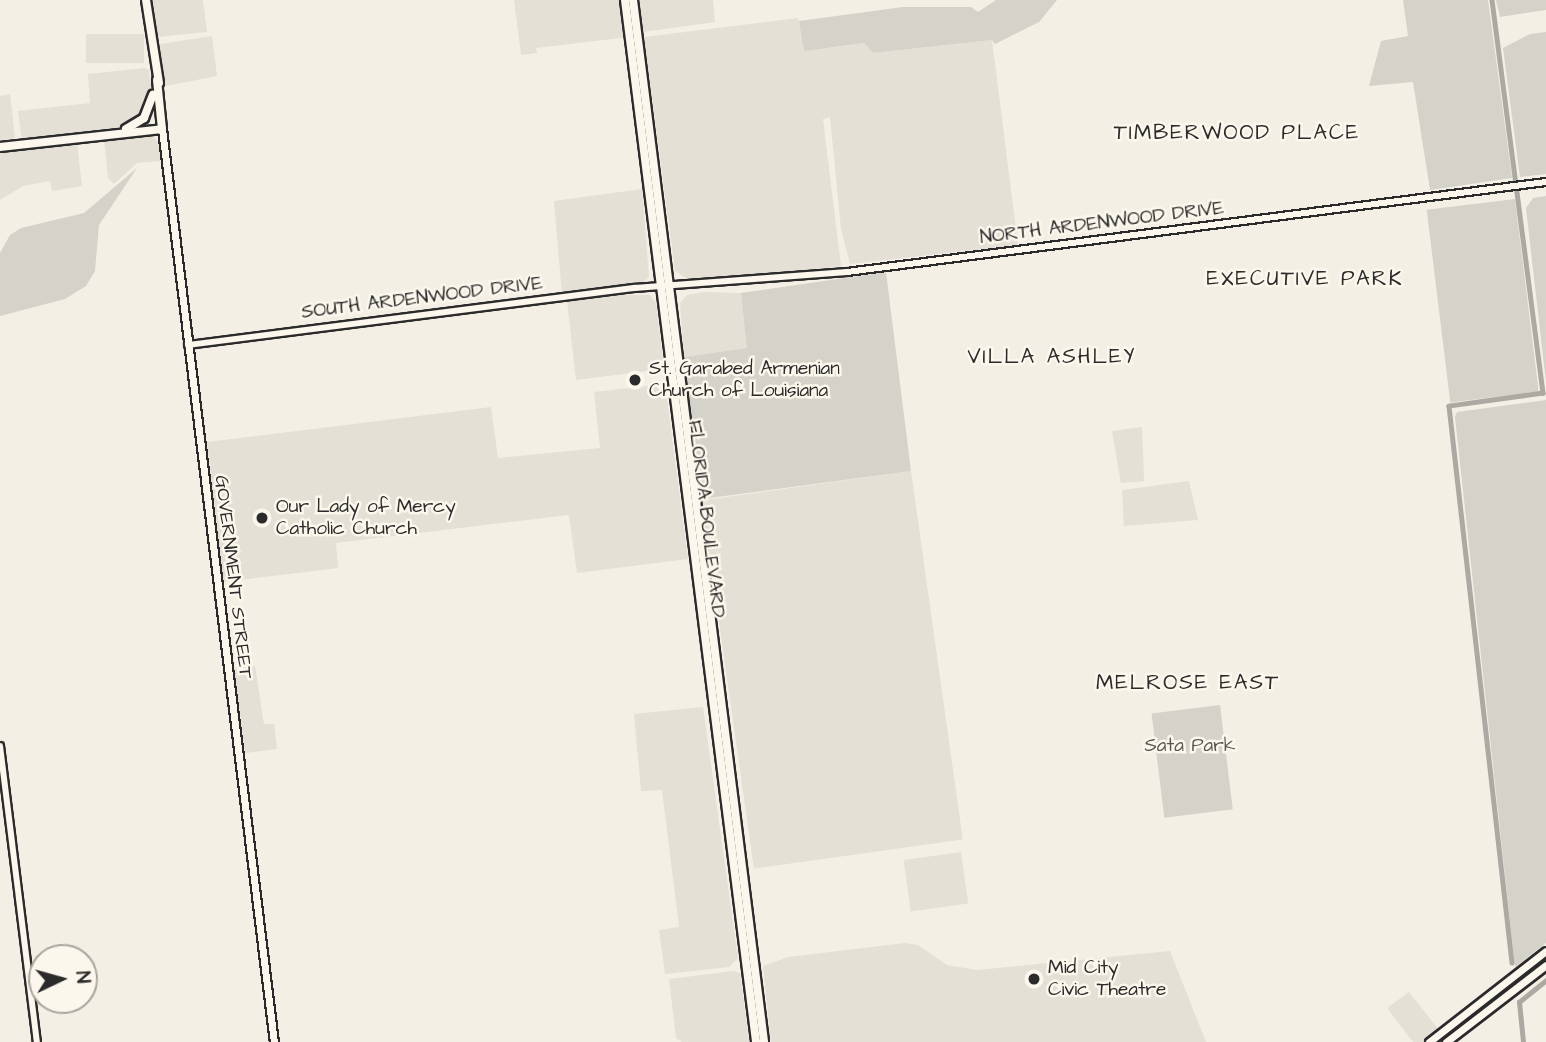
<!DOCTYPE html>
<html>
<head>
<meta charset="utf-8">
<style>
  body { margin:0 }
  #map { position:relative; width:1546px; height:1042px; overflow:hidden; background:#f3efe4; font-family:"Architects Daughter",sans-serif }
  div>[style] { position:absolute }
  .built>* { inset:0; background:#e4e0d6; transform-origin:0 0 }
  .green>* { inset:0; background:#d5d2c9; transform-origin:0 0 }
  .canal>* { height:4.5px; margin:-2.25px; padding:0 2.25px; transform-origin:2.25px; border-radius:2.25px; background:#aca9a2 }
  .roads { filter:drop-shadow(2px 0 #2b2b2b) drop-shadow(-2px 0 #2b2b2b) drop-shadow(0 2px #2b2b2b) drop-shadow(0 -2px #2b2b2b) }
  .tertiary>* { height:6px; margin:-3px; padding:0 3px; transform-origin:3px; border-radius:3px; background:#fbf7ec }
  .secondary>* { height:7px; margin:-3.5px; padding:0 3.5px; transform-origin:3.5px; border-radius:3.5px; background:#fbf7ec }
  .primary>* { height:8px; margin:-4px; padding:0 4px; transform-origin:4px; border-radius:4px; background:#fbf7ec }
  .dots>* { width:19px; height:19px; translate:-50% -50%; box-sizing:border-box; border:4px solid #fbf7ec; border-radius:50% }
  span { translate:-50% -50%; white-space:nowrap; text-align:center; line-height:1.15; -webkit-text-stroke:5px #fbf7ec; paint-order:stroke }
  .street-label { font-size:19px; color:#2b2b2b }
  .poi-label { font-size:19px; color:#2b2b2b }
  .left { translate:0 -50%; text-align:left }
  .park-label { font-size:19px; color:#565552 }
  .neighbourhood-label { font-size:21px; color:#2b2b2b; letter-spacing:2px }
  .north { position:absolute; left:28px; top:944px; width:70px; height:70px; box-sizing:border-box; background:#fbf7ec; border:2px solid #a8a59f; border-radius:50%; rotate:85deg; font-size:19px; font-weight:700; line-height:28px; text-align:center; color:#2b2b2b }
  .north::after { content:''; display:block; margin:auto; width:24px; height:32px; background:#2b2b2b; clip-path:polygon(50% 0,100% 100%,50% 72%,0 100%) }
</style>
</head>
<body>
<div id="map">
  <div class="built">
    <i style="clip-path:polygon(152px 0,203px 0,207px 32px,158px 37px)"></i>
    <i style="clip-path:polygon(514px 0,625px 0,629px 37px,536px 48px,537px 53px,521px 55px)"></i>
    <i style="clip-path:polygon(639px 0,713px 0,715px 22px,643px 32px)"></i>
    <i style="clip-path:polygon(798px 18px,802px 42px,829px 48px,864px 43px,873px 53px,992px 40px,1018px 245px,850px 264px,841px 229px,830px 117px,823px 119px,841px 266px,751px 277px,688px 279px,675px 271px,644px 37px)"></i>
    <i style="left:144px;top:34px;width:29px;height:58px;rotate:90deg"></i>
    <i style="clip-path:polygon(212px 36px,217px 76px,161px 87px,156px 49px,161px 44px)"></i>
    <i style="clip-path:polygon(144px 68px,149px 70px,152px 93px,146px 111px,126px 128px,25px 139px,21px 136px,18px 111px,90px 103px,88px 74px)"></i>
    <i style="clip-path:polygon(10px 94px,15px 138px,0 141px,0 96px)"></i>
    <i style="clip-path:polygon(153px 135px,160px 146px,160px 161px,137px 163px,114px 184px,108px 178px,104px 140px)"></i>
    <i style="clip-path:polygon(77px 143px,82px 186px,52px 191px,50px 181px,23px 186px,0 200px,0 152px)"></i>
    <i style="clip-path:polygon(642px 189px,649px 277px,644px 282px,562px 294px,554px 201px)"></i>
    <i style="clip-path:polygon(704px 292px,741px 293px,748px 348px,684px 357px,680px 303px,687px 295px)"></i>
    <i style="clip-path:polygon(609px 295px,650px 295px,656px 303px,664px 369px,576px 380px,567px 300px)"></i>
    <i style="clip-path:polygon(665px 384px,688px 559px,577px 573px,569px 515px,336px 543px,338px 568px,223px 582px,207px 442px,491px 407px,498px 458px,600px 448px,594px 392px)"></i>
    <i style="clip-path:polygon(1142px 427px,1144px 481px,1121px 483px,1112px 431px)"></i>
    <i style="left:911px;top:471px;width:372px;height:211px;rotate:82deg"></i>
    <i style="clip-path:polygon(1189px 481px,1198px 520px,1124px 526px,1122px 490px)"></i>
    <i style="clip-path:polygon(255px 666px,264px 724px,274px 724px,277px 749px,245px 753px,234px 668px)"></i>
    <i style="clip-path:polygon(703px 707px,738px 958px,729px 967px,665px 974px,659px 930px,679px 927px,662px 790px,641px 791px,634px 714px)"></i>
    <i style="left:961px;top:852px;width:52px;height:58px;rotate:82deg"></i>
    <i style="clip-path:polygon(905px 943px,918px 945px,947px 965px,977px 970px,1170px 951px,1206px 1042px,771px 1042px,763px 966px,788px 957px)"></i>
    <i style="clip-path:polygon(733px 971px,740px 973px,749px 1042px,682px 1042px,676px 1038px,669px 979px)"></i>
    <i style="clip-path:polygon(1409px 992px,1439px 1030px,1424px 1042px,1413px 1042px,1387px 1008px)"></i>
  </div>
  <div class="green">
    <i style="clip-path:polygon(996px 0,1057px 0,1039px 22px,995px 44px,992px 40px,873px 53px,864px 43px,805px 51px,802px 42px,799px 21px,903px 7px,971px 7px,978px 12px)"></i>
    <i style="clip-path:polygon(1403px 0,1488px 0,1512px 178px,1430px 190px,1413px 82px,1369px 86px,1381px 41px,1408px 36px)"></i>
    <i style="clip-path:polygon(1496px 0,1546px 0,1546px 10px,1500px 17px)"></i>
    <i style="clip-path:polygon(1546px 32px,1546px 174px,1520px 177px,1503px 48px,1530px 34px)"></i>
    <i style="clip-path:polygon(137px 168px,99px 225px,95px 271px,86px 286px,65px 299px,0 316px,0 253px,10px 235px,21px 228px,84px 213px)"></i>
    <i style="clip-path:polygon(1546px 196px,1546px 382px,1526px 208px,1533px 198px)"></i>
    <i style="left:1515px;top:199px;width:194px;height:89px;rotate:83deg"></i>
    <i style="clip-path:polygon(886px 272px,911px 471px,702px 499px,684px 357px,747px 348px,741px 293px)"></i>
    <i style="clip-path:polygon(1546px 400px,1546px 943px,1515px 967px,1455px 417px,1457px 412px)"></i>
    <i style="left:1220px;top:705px;width:105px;height:69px;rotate:83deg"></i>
  </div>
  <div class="canal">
    <i style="left:1492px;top:0;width:396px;rotate:82.6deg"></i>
    <i style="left:1543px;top:393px;width:95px;rotate:172.1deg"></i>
    <i style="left:1449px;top:406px;width:560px;rotate:83.54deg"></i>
    <i style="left:1523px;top:1042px;width:40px;rotate:-95.7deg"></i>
    <i style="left:1519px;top:1002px;width:35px;rotate:-39deg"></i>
  </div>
  <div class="roads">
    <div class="tertiary">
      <i style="left:188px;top:345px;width:450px;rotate:-7.3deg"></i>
      <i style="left:634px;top:288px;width:214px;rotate:-4.3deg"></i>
      <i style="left:847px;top:272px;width:705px;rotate:-7.34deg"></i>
      <i style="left:0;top:746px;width:298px;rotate:82.9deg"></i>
    </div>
    <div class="secondary">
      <i style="left:162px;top:129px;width:920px;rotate:83.01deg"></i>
      <i style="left:1429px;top:1042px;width:148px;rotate:-37.9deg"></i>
      <i style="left:1446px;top:1042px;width:126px;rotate:-37.6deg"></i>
    </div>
    <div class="primary">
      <i style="left:146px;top:0;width:84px;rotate:81.1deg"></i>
      <i style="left:625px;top:0;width:1050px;rotate:82.83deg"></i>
      <i style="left:633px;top:0;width:1050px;rotate:82.83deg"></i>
      <i style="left:126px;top:129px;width:21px;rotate:-31deg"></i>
      <i style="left:144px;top:118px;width:25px;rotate:-69deg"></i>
      <i style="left:0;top:147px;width:163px;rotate:-6.3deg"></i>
      <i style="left:162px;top:129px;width:49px;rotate:-95.8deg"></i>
    </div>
  </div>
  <div class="dots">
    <i style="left:635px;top:380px;background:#2b2b2b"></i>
    <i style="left:262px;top:518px;background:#2b2b2b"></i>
    <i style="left:1034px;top:979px;background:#2b2b2b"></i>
  </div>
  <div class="street-label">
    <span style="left:1102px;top:223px;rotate:-7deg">NORTH ARDENWOOD DRIVE</span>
    <span style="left:422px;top:298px;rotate:-7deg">SOUTH ARDENWOOD DRIVE</span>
    <span style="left:706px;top:519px;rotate:83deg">FLORIDA BOULEVARD</span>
    <span style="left:233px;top:577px;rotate:83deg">GOVERNMENT STREET</span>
  </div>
  <div class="poi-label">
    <span class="left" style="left:649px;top:380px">St. Garabed Armenian<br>Church of Louisiana</span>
    <span class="left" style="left:276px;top:518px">Our Lady of Mercy<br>Catholic Church</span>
    <span class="left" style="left:1048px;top:979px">Mid City<br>Civic Theatre</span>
  </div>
  <div class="park-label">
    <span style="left:1190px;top:746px">Sata Park</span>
  </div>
  <div class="neighbourhood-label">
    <span style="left:1237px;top:133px">TIMBERWOOD PLACE</span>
    <span style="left:1305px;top:279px">EXECUTIVE PARK</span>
    <span style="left:1052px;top:357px">VILLA ASHLEY</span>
    <span style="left:1188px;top:683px">MELROSE EAST</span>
  </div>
  <div class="north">N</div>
</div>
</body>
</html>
